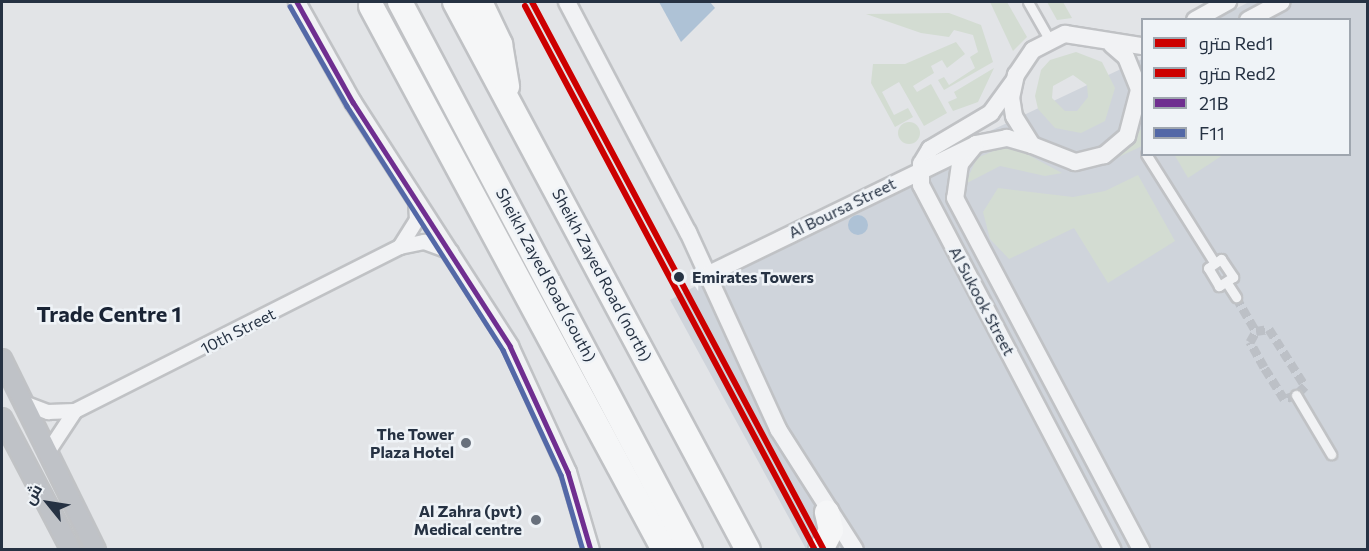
<!DOCTYPE html>
<html>
<head>
<meta charset="utf-8">
<style>
  body { margin:0 }
  #map { position:relative; width:1369px; height:551px; overflow:hidden; background:#e2e4e7; font-family:Commissioner,Cairo,sans-serif }
  div>[style] { position:absolute }
  .built>* { inset:0; background:#cfd4db }
  .green>* { inset:0; background:#d3dcd2 }
  .round { border-radius:50% }
  .water>* { inset:0; background:#aec2d6 }
  .pedestrian-tunnel>* { height:9px; margin-top:-4.5px; transform-origin:0; background:repeating-linear-gradient(90deg,#bcc0c6 0 9px,transparent 0 13.5px) }
  .roads { filter:drop-shadow(2px 0 #c0c2c5) drop-shadow(-2px 0 #c0c2c5) drop-shadow(0 2px #c0c2c5) drop-shadow(0 -2px #c0c2c5) }
  .pedestrian>* { height:9px; margin:-4.5px; padding:0 4.5px; transform-origin:4.5px; border-radius:4.5px; background:#f1f2f4 }
  .minor>* { height:14px; margin:-7px; padding:0 7px; transform-origin:7px; border-radius:7px; background:#f1f2f4 }
  .tertiary>* { height:16px; margin:-8px; padding:0 8px; transform-origin:8px; border-radius:8px; background:#f1f2f4 }
  .secondary>* { height:18px; margin:-9px; padding:0 9px; transform-origin:9px; border-radius:9px; background:#bfc2c7 }
  .motorway>* { height:24px; margin:-12px; padding:0 12px; transform-origin:12px; border-radius:12px; background:#f5f6f7 }
  .bus-1>* { height:4.5px; margin:-2.25px; padding:0 2.25px; transform-origin:2.25px; border-radius:2.25px; background:#6f2e90 }
  .bus-2>* { height:4.5px; margin:-2.25px; padding:0 2.25px; transform-origin:2.25px; border-radius:2.25px; background:#5368a7 }
  .metro-1>* { height:6px; margin:-3px; padding:0 3px; transform-origin:3px; border-radius:3px; background:#c00 }
  .metro-2>* { height:6px; margin:-3px; padding:0 3px; transform-origin:3px; border-radius:3px; background:#c00 }
  .dots>* { width:16px; height:16px; translate:-50% -50%; box-sizing:border-box; border:3px solid #eff3f7; border-radius:50% }
  span { translate:-50% -50%; white-space:nowrap; text-align:center; line-height:1.15; -webkit-text-stroke:5px #eff3f7; paint-order:stroke }
  .street-label { font-size:16px; color:#263243 }
  .stop-label { font-size:16px; color:#263243; font-weight:700 }
  .left { translate:0 -50%; text-align:left }
  .poi-label { font-size:16px; color:#263243; font-weight:700 }
  .right { translate:-100% -50%; text-align:right }
  .district-label { font-size:22px; color:#192334; font-weight:700 }
  .frame { position:absolute; inset:0; border:3px solid #263243; pointer-events:none }
  .legend { position:absolute; left:1141px; top:18px; width:210px; height:138px; box-sizing:border-box; background:#eff3f7; border:2px solid #9fa6af; margin:0; padding:8px 10px; list-style:none; font-size:18px; color:#263243 }
  .legend li { display:flex; align-items:center; gap:12px; height:30px }
  .legend b { width:30px; border:2px solid #9fa6af }
  .north { position:absolute; left:18px; top:473px; width:60px; height:60px; -webkit-text-stroke:4px #eff3f7; paint-order:stroke; rotate:300deg; font-size:16px; font-weight:700; line-height:24px; text-align:center; color:#263243 }
  .north::after { content:''; display:block; margin:auto; width:21px; height:27px; background:#263243; clip-path:polygon(50% 0,100% 100%,50% 72%,0 100%) }
</style>
</head>
<body>
<div id="map">
  <div class="built">
    <i style="clip-path:polygon(1249px 2px,1367px 2px,1367px 549px,806px 549px,670px 300px,908px 170px,1142px 59px,1142px 154px,1350px 154px,1350px 20px,1216px 19px)"></i>
  </div>
  <div class="green">
    <i style="clip-path:polygon(990px 2px,1007px 2px,1027px 37px,1013px 51px)"></i>
    <i style="clip-path:polygon(1047px 2px,1063px 2px,1072px 18px,1057px 20px)"></i>
    <i style="clip-path:polygon(949px 13px,981px 25px,993px 62px,944px 90px,938px 80px,944px 77px,949px 85px,975px 68px,970px 57px,978px 52px,973px 35px,954px 30px,949px 37px,921px 33px,866px 14px)"></i>
    <i style="clip-path:polygon(956px 42px,965px 54px,947px 68px,942px 60px,931px 66px,934px 73px,913px 86px,917px 92px,931px 84px,947px 113px,924px 126px,899px 82px,882px 92px,894px 115px,908px 108px,913px 117px,895px 127px,871px 83px,873px 64px,905px 64px)"></i>
    <i style="clip-path:polygon(evenodd,1076px 52px,1102px 62px,1115px 88px,1105px 121px,1081px 133px,1055px 128px,1038px 109px,1035px 96px,1041px 70px,1050px 60px,1076px 52px,1073px 75px,1087px 85px,1088px 97px,1077px 111px,1065px 111px,1052px 98px,1053px 86px,1073px 75px)"></i>
    <i style="clip-path:polygon(994px 68px,978px 102px,953px 111px,948px 102px,957px 98px,954px 92px)"></i>
    <i class="round" style="left:898px;top:122px;width:22px;height:22px"></i>
    <i style="clip-path:polygon(1142px 128px,1142px 146px,1104px 164px,1121px 154px)"></i>
    <i style="clip-path:polygon(1003px 147px,1021px 151px,1062px 173px,1045px 176px,1000px 166px,965px 184px,977px 158px)"></i>
    <i style="clip-path:polygon(1174px 154px,1223px 154px,1223px 155px,1188px 178px)"></i>
    <i style="clip-path:polygon(1138px 175px,1175px 241px,1108px 283px,1074px 228px,1009px 259px,990px 239px,983px 212px,998px 188px,1073px 197px,1105px 191px)"></i>
  </div>
  <div class="water">
    <i style="clip-path:polygon(659px 2px,710px 2px,715px 8px,681px 42px)"></i>
    <i class="round" style="left:848px;top:215px;width:20px;height:20px"></i>
  </div>
  <div class="pedestrian-tunnel">
    <i style="left:1236px;top:297px;width:39px;rotate:60deg"></i>
    <i style="left:1256px;top:331px;width:13px;rotate:-9deg"></i>
    <i style="left:1269px;top:329px;width:67px;rotate:57.7deg"></i>
    <i style="left:1305px;top:386px;width:13px;rotate:135deg"></i>
    <i style="left:1296px;top:395px;width:13px;rotate:162deg"></i>
    <i style="left:1284px;top:399px;width:38px;rotate:-122deg"></i>
    <i style="left:1264px;top:367px;width:29px;rotate:-119deg"></i>
    <i style="left:1250px;top:342px;width:13px;rotate:-61deg"></i>
  </div>
  <div class="roads">
    <div class="pedestrian">
      <i style="left:1028px;top:2px;width:43px;rotate:60.4deg"></i>
      <i style="left:1146px;top:154px;width:128px;rotate:57.8deg"></i>
      <i style="left:1221px;top:259px;width:22px;rotate:56deg"></i>
      <i style="left:1233px;top:277px;width:17px;rotate:147deg"></i>
      <i style="left:1219px;top:286px;width:21px;rotate:-121deg"></i>
      <i style="left:1208px;top:268px;width:16px;rotate:-35deg"></i>
      <i style="left:1227px;top:283px;width:17px;rotate:57deg"></i>
      <i style="left:1296px;top:395px;width:69px;rotate:59.3deg"></i>
    </div>
    <div class="minor">
      <i style="left:400px;top:247px;width:32px;rotate:-58deg"></i>
      <i style="left:417px;top:220px;width:20px;rotate:-93deg"></i>
      <i style="left:24px;top:403px;width:26px;rotate:21deg"></i>
      <i style="left:48px;top:412px;width:27px;rotate:-2deg"></i>
      <i style="left:75px;top:411px;width:364px;rotate:-26.8deg"></i>
      <i style="left:400px;top:247px;width:25px;rotate:-12deg"></i>
      <i style="left:424px;top:242px;width:29px;rotate:20deg"></i>
      <i style="left:48px;top:452px;width:49px;rotate:-56.6deg"></i>
    </div>
    <div class="tertiary">
      <i style="left:297px;top:2px;width:115px;rotate:60.8deg"></i>
      <i style="left:353px;top:102px;width:290px;rotate:57.2deg"></i>
      <i style="left:510px;top:346px;width:139px;rotate:65.3deg"></i>
      <i style="left:568px;top:472px;width:81px;rotate:73.6deg"></i>
      <i style="left:567px;top:2px;width:260px;rotate:62.3deg"></i>
      <i style="left:688px;top:232px;width:217px;rotate:65.4deg"></i>
      <i style="left:778px;top:429px;width:143px;rotate:57.5deg"></i>
      <i style="left:1195px;top:20px;width:38px;rotate:-29deg"></i>
      <i style="left:1248px;top:20px;width:38px;rotate:-28deg"></i>
      <i style="left:1112px;top:45px;width:18px;rotate:41deg"></i>
      <i style="left:1126px;top:57px;width:35px;rotate:68deg"></i>
      <i style="left:1139px;top:90px;width:48px;rotate:104.6deg"></i>
      <i style="left:1127px;top:136px;width:30px;rotate:140deg"></i>
      <i style="left:1104px;top:155px;width:30px;rotate:166deg"></i>
      <i style="left:1075px;top:162px;width:46px;rotate:-158.4deg"></i>
      <i style="left:1032px;top:145px;width:34px;rotate:-122deg"></i>
      <i style="left:1014px;top:116px;width:18px;rotate:-99deg"></i>
      <i style="left:1011px;top:98px;width:24px;rotate:-78deg"></i>
      <i style="left:1016px;top:75px;width:30px;rotate:-56deg"></i>
      <i style="left:1033px;top:50px;width:36px;rotate:-27deg"></i>
      <i style="left:1065px;top:34px;width:78px;rotate:8.9deg"></i>
      <i style="left:1014px;top:81px;width:39px;rotate:126deg"></i>
      <i style="left:991px;top:113px;width:71px;rotate:149.5deg"></i>
      <i style="left:930px;top:149px;width:17px;rotate:121deg"></i>
      <i style="left:921px;top:164px;width:21px;rotate:90deg"></i>
      <i style="left:921px;top:185px;width:412px;rotate:62.3deg"></i>
      <i style="left:1032px;top:145px;width:26px;rotate:-164deg"></i>
      <i style="left:1007px;top:138px;width:32px;rotate:169deg"></i>
      <i style="left:976px;top:144px;width:26px;rotate:129deg"></i>
      <i style="left:960px;top:164px;width:34px;rotate:98deg"></i>
      <i style="left:955px;top:198px;width:398px;rotate:62.1deg"></i>
      <i style="left:709px;top:274px;width:296px;rotate:-25.9deg"></i>
    </div>
    <div class="secondary">
      <i style="left:2px;top:359px;width:213px;rotate:63.8deg"></i>
      <i style="left:2px;top:418px;width:149px;rotate:62.4deg"></i>
    </div>
    <div class="motorway">
      <i style="left:400px;top:2px;width:620px;rotate:62.11deg"></i>
      <i style="left:455px;top:2px;width:621px;rotate:61.87deg"></i>
      <i style="left:480px;top:2px;width:47px;rotate:64.5deg"></i>
      <i style="left:500px;top:44px;width:43px;rotate:80.5deg"></i>
      <i style="left:371px;top:6px;width:618px;rotate:61.69deg"></i>
      <i style="left:821px;top:550px;width:22px;rotate:-63deg"></i>
      <i style="left:831px;top:530px;width:18px;rotate:-103deg"></i>
    </div>
  </div>
  <div class="bus-1">
    <i style="left:297px;top:2px;width:115px;rotate:60.8deg"></i>
    <i style="left:353px;top:102px;width:290px;rotate:57.2deg"></i>
    <i style="left:510px;top:346px;width:139px;rotate:65.3deg"></i>
    <i style="left:568px;top:472px;width:81px;rotate:73.6deg"></i>
  </div>
  <div class="bus-2">
    <i style="left:290px;top:6px;width:115px;rotate:60.3deg"></i>
    <i style="left:347px;top:106px;width:290px;rotate:57.4deg"></i>
    <i style="left:503px;top:350px;width:138px;rotate:65.1deg"></i>
    <i style="left:561px;top:475px;width:78px;rotate:73.7deg"></i>
  </div>
  <div class="metro-1">
    <i style="left:532px;top:2px;width:621px;rotate:61.95deg"></i>
  </div>
  <div class="metro-2">
    <i style="left:525px;top:6px;width:616px;rotate:61.94deg"></i>
  </div>
  <div class="dots">
    <i style="left:679px;top:277px;background:#263243"></i>
    <i style="left:466px;top:443px;background:#68707c"></i>
    <i style="left:536px;top:520px;background:#68707c"></i>
  </div>
  <div class="street-label">
    <span style="left:842px;top:208px;rotate:-26deg">Al Boursa Street</span>
    <span style="left:546px;top:275px;rotate:62deg">Sheikh Zayed Road (south)</span>
    <span style="left:602px;top:275px;rotate:62deg">Sheikh Zayed Road (north)</span>
    <span style="left:982px;top:301px;rotate:62deg">Al Sukook Street</span>
    <span style="left:238px;top:331px;rotate:-27deg">10th Street</span>
  </div>
  <div class="stop-label">
    <span class="left" style="left:692px;top:277px">Emirates Towers</span>
  </div>
  <div class="poi-label">
    <span class="right" style="left:454px;top:443px">The Tower<br>Plaza Hotel</span>
    <span class="right" style="left:522px;top:520px">Al Zahra (pvt)<br>Medical centre</span>
  </div>
  <div class="district-label">
    <span style="left:109px;top:314px">Trade Centre 1</span>
  </div>
  <div class="frame"></div>
  <ul class="legend">
  <li><b style="height:8px;background:#c00"></b>مترو Red1</li>
  <li><b style="height:8px;background:#c00"></b>مترو Red2</li>
  <li><b style="height:8px;background:#6f2e90"></b>21B</li>
  <li><b style="height:8px;background:#5368a7"></b>F11</li>
  </ul>
  <div class="north">ش</div>
</div>
</body>
</html>
